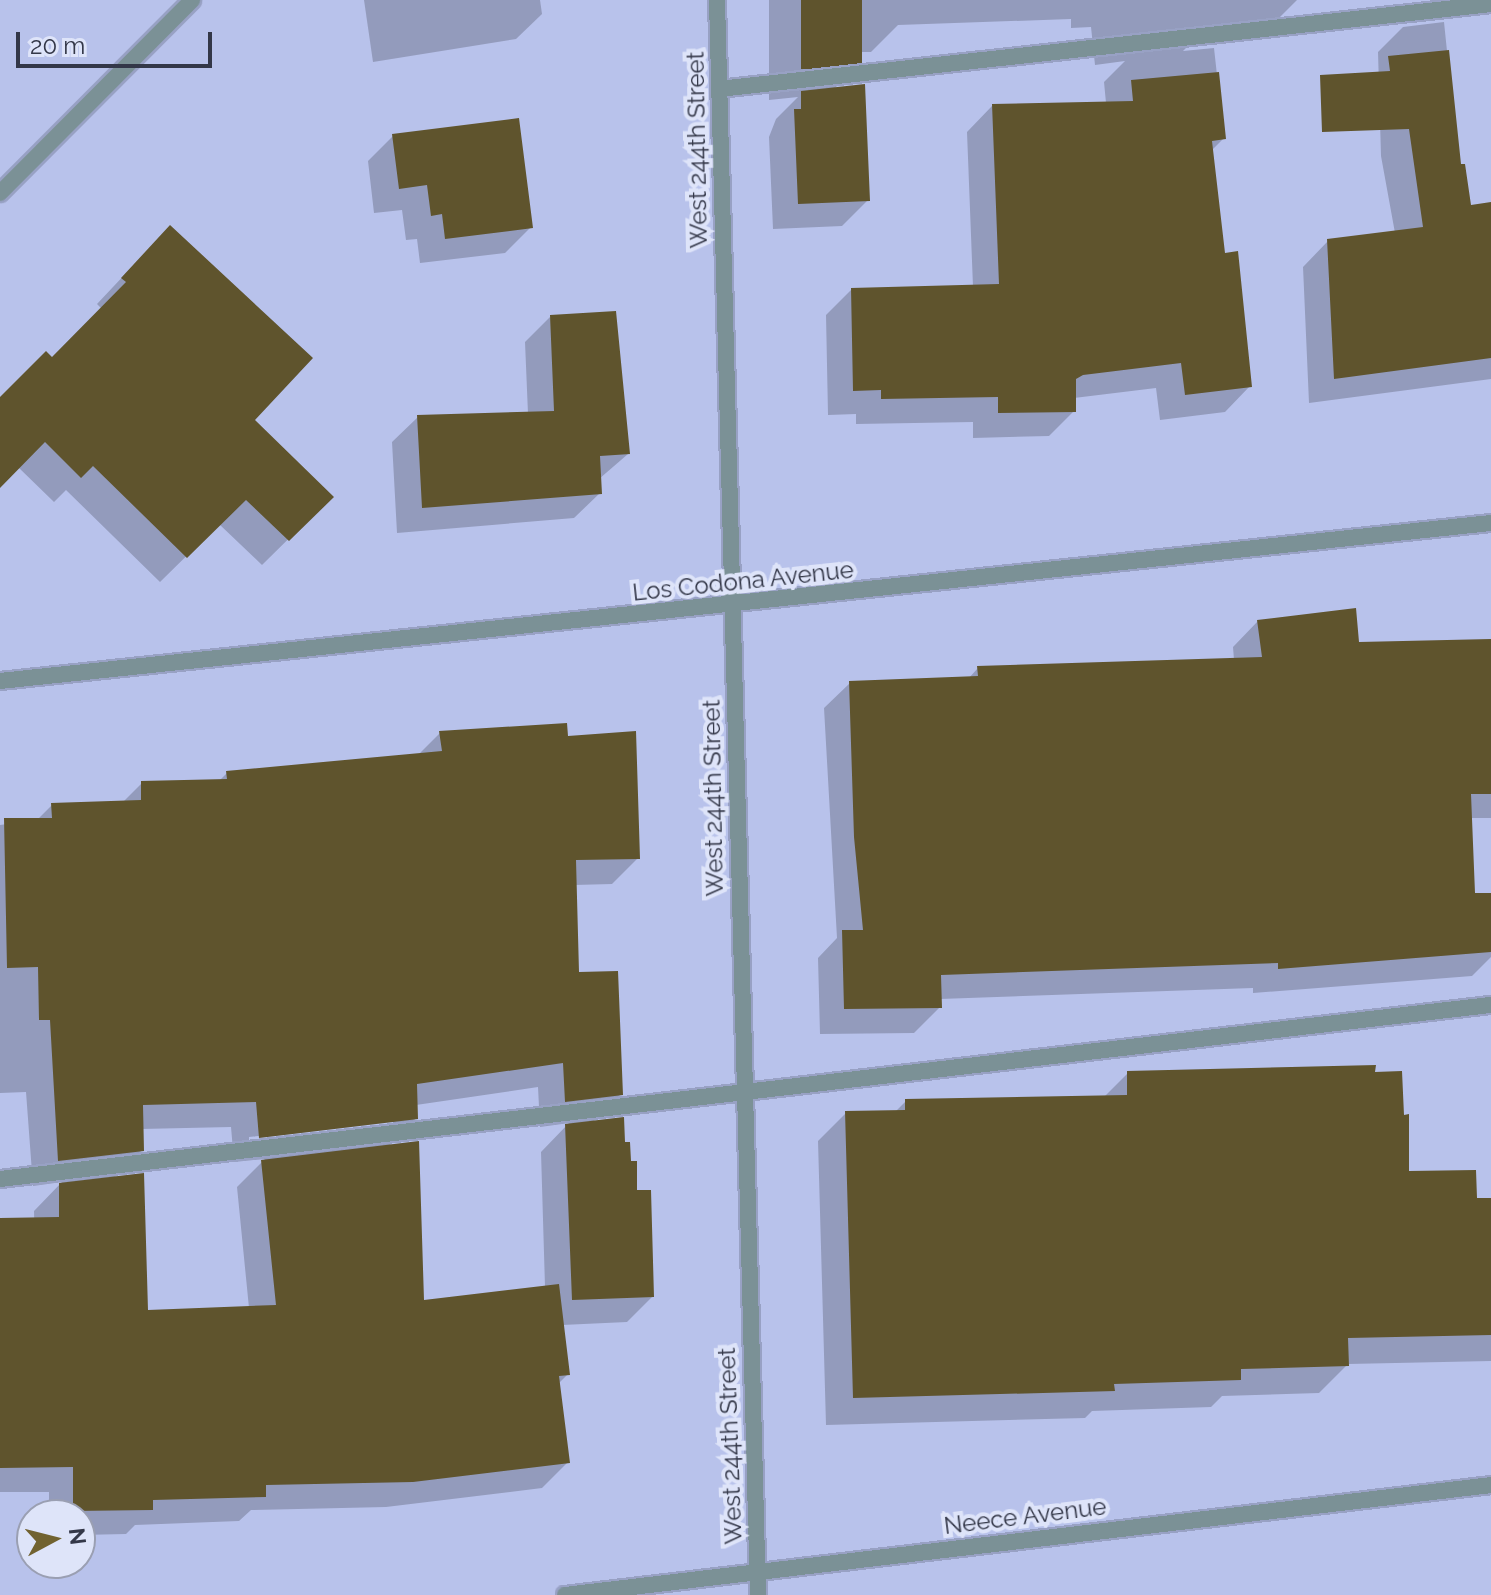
<!DOCTYPE html>
<html>
<head>
<meta charset="utf-8">
<style>
  body { margin:0 }
  #map { position:relative; width:1491px; height:1595px; overflow:hidden; background:#b8c2eb; font-family:Raleway,sans-serif }
  div>[style] { position:absolute }
  .shadow>* { inset:0; background:#0003 }
  .building>* { inset:0; background:#5f542d; transform-origin:0 0 }
  .roads { filter:drop-shadow(2px 0 #98a1c4) drop-shadow(-2px 0 #98a1c4) drop-shadow(0 2px #98a1c4) drop-shadow(0 -2px #98a1c4) }
  .service>* { height:16px; margin:-8px; padding:0 8px; transform-origin:8px; border-radius:8px; background:#7b9196 }
  .minor>* { height:16px; margin:-8px; padding:0 8px; transform-origin:8px; border-radius:8px; background:#7b9196 }
  .tertiary>* { height:16px; margin:-8px; padding:0 8px; transform-origin:8px; border-radius:8px; background:#7b9196 }
  span { translate:-50% -50%; white-space:nowrap; text-align:center; line-height:1.15; -webkit-text-stroke:8px #dee4f9; paint-order:stroke }
  .street-label { font-size:24px; color:#333748 }
  .north { position:absolute; left:16px; top:1499px; width:80px; height:80px; box-sizing:border-box; background:#dee4f9; border:2px solid #9a9fb2; border-radius:50%; rotate:83deg; font-size:22px; font-weight:700; line-height:32px; text-align:center; color:#333748 }
  .north::after { content:''; display:block; margin:auto; width:28px; height:36px; background:#716230; clip-path:polygon(50% 0,100% 100%,50% 72%,0 100%) }
  .scale { position:absolute; left:16px; top:32px; width:196px; height:36px; box-sizing:border-box; border:4px solid #333748; border-top:0; padding-left:10px; font-size:24px; line-height:28px; white-space:nowrap; color:#333748; -webkit-text-stroke:6px #dee4f9; paint-order:stroke }
</style>
</head>
<body>
<div id="map">
  <div class="shadow">
    <i style="clip-path:polygon(364px 0,540px 0,542px 14px,516px 39px,373px 62px)"></i>
    <i style="clip-path:polygon(769px 0,1297px 0,1276px 21px,1207px 27px,1183px 51px,1214px 48px,1224px 138px,1211px 151px,1224px 255px,1250px 386px,1225px 412px,1160px 420px,1156px 388px,1074px 398px,1074px 411px,1049px 436px,973px 438px,973px 422px,856px 424px,856px 414px,828px 415px,826px 315px,851px 290px,973px 287px,967px 132px,992px 106px,1106px 103px,1104px 82px,1125px 61px,1095px 65px,1091px 27px,1071px 28px,1071px 19px,898px 25px,871px 52px,862px 52px,862px 61px,834px 89px,868px 200px,842px 226px,773px 229px,769px 137px,776px 119px,798px 97px,769px 100px)"></i>
    <i style="clip-path:polygon(1444px 22px,1459px 167px,1470px 207px,1491px 204px,1491px 379px,1309px 403px,1303px 267px,1328px 241px,1395px 233px,1381px 156px,1378px 52px,1403px 27px)"></i>
    <i style="clip-path:polygon(393px 136px,531px 227px,505px 253px,420px 263px,417px 239px,406px 240px,402px 210px,374px 213px,368px 161px)"></i>
    <i style="clip-path:polygon(145px 253px,252px 420px,331px 497px,262px 565px,219px 524px,160px 582px,66px 490px,54px 502px,18px 467px,0 485px,0 399px,52px 360px,102px 309px,97px 304px)"></i>
    <i style="clip-path:polygon(550px 317px,628px 454px,599px 479px,600px 493px,574px 518px,397px 533px,392px 442px,418px 417px,528px 414px,525px 342px)"></i>
    <i style="clip-path:polygon(1258px 621px,1358px 645px,1491px 641px,1491px 818px,1470px 818px,1473px 896px,1491px 895px,1491px 957px,1472px 976px,1253px 993px,1253px 988px,940px 999px,940px 1007px,914px 1033px,820px 1034px,818px 958px,837px 938px,824px 708px,850px 683px,968px 679px,978px 668px,1234px 660px,1233px 647px)"></i>
    <i style="clip-path:polygon(evenodd,440px 733px,566px 738px,638px 858px,612px 884px,574px 885px,577px 975px,621px 1094px,592px 1123px,623px 1144px,652px 1297px,627px 1322px,562px 1325px,568px 1374px,558px 1384px,568px 1462px,542px 1488px,386px 1507px,251px 1510px,239px 1521px,135px 1525px,126px 1534px,80px 1535px,80px 1515px,49px 1515px,49px 1492px,0 1492px,0 1338px,36px 1294px,34px 1211px,62px 1182px,33px 1186px,26px 1092px,0 1093px,0 825px,37px 820px,52px 805px,122px 803px,142px 783px,219px 781px,227px 773px,418px 755px,440px 733px,538px 1087px,540px 1127px,569px 1123px,541px 1152px,545px 1287px,422px 1302px,388px 1147px,416px 1118px,416px 1105px,538px 1087px,440px 733px,393px 1120px,393px 1124px,249px 1141px,249px 1137px,393px 1120px,440px 733px,231px 1127px,234px 1162px,265px 1159px,237px 1187px,249px 1308px,146px 1312px,113px 1179px,142px 1150px,141px 1129px,231px 1127px)"></i>
    <i style="clip-path:polygon(1128px 1073px,1373px 1074px,1408px 1173px,1475px 1200px,1491px 1200px,1491px 1361px,1348px 1364px,1319px 1393px,1222px 1396px,1211px 1407px,1092px 1411px,1085px 1418px,826px 1425px,818px 1141px,846px 1113px,894px 1113px,906px 1101px,1103px 1098px)"></i>
  </div>
  <div class="building">
    <i style="left:801px;top:0;width:61px;height:69px"></i>
    <i style="clip-path:polygon(1449px 50px,1461px 164px,1465px 164px,1471px 205px,1491px 202px,1491px 358px,1334px 379px,1327px 239px,1423px 227px,1409px 129px,1322px 132px,1320px 75px,1390px 71px,1388px 56px)"></i>
    <i style="clip-path:polygon(1219px 72px,1226px 139px,1212px 141px,1225px 253px,1238px 251px,1252px 387px,1185px 395px,1181px 363px,1083px 375px,1076px 379px,1076px 412px,998px 413px,998px 397px,881px 399px,881px 390px,853px 391px,851px 288px,999px 284px,992px 104px,1133px 101px,1131px 80px)"></i>
    <i style="clip-path:polygon(865px 84px,870px 201px,798px 204px,794px 109px,801px 109px,801px 91px)"></i>
    <i style="clip-path:polygon(519px 118px,533px 228px,445px 239px,442px 214px,431px 216px,427px 185px,399px 189px,392px 134px)"></i>
    <i style="clip-path:polygon(170px 225px,313px 358px,255px 420px,334px 497px,289px 541px,246px 500px,187px 558px,93px 466px,81px 478px,45px 442px,0 488px,0 397px,46px 351px,52px 357px,126px 282px,121px 278px)"></i>
    <i style="clip-path:polygon(616px 311px,630px 454px,600px 456px,602px 494px,422px 508px,417px 415px,554px 411px,550px 315px)"></i>
    <i style="clip-path:polygon(1356px 608px,1359px 642px,1491px 639px,1491px 794px,1471px 794px,1475px 893px,1491px 893px,1491px 952px,1278px 969px,1278px 963px,941px 975px,942px 1008px,844px 1009px,842px 930px,863px 930px,854px 837px,849px 681px,978px 676px,977px 666px,1262px 657px,1257px 620px)"></i>
    <i style="clip-path:polygon(567px 723px,568px 736px,636px 731px,640px 859px,576px 860px,579px 972px,618px 971px,623px 1095px,565px 1102px,563px 1063px,417px 1084px,418px 1119px,259px 1138px,256px 1102px,143px 1105px,144px 1151px,58px 1161px,50px 1020px,39px 1020px,38px 967px,7px 968px,4px 818px,52px 818px,51px 803px,141px 800px,141px 781px,227px 779px,226px 771px,442px 751px,439px 731px)"></i>
    <i style="clip-path:polygon(1376px 1065px,1375px 1072px,1402px 1071px,1404px 1115px,1409px 1114px,1409px 1171px,1476px 1170px,1477px 1198px,1491px 1198px,1491px 1335px,1348px 1338px,1349px 1366px,1241px 1369px,1241px 1380px,1114px 1384px,1115px 1391px,853px 1398px,845px 1111px,905px 1110px,905px 1099px,1127px 1095px,1127px 1071px)"></i>
    <i style="clip-path:polygon(624px 1117px,625px 1142px,630px 1142px,631px 1161px,637px 1161px,637px 1190px,651px 1190px,654px 1297px,572px 1300px,565px 1124px)"></i>
    <i style="clip-path:polygon(419px 1141px,424px 1300px,559px 1284px,570px 1375px,559px 1376px,570px 1463px,413px 1482px,266px 1485px,266px 1497px,153px 1500px,153px 1510px,73px 1511px,73px 1467px,0 1468px,0 1218px,59px 1217px,59px 1183px,144px 1173px,148px 1310px,276px 1305px,261px 1160px)"></i>
  </div>
  <div class="roads">
    <div class="service">
      <i style="left:719px;top:89px;width:777px;rotate:-6.28deg"></i>
      <i style="left:0;top:1179px;width:1501px;rotate:-6.66deg"></i>
    </div>
    <div class="minor">
      <i style="left:717px;top:0;width:1596px;rotate:88.53deg"></i>
      <i style="left:0;top:681px;width:1499px;rotate:-6.05deg"></i>
      <i style="left:565px;top:1595px;width:933px;rotate:-6.77deg"></i>
    </div>
    <div class="tertiary">
      <i style="left:0;top:193px;width:272px;rotate:-45.1deg"></i>
    </div>
  </div>
  <div class="street-label">
    <span style="left:697px;top:150px;rotate:-91deg">West 244th Street</span>
    <span style="left:743px;top:581px;rotate:-6deg">Los Codona Avenue</span>
    <span style="left:713px;top:798px;rotate:-91deg">West 244th Street</span>
    <span style="left:730px;top:1446px;rotate:-92deg">West 244th Street</span>
    <span style="left:1025px;top:1516px;rotate:-7deg">Neece Avenue</span>
  </div>
  <div class="north">N</div>
  <div class="scale">20 m</div>
</div>
</body>
</html>
